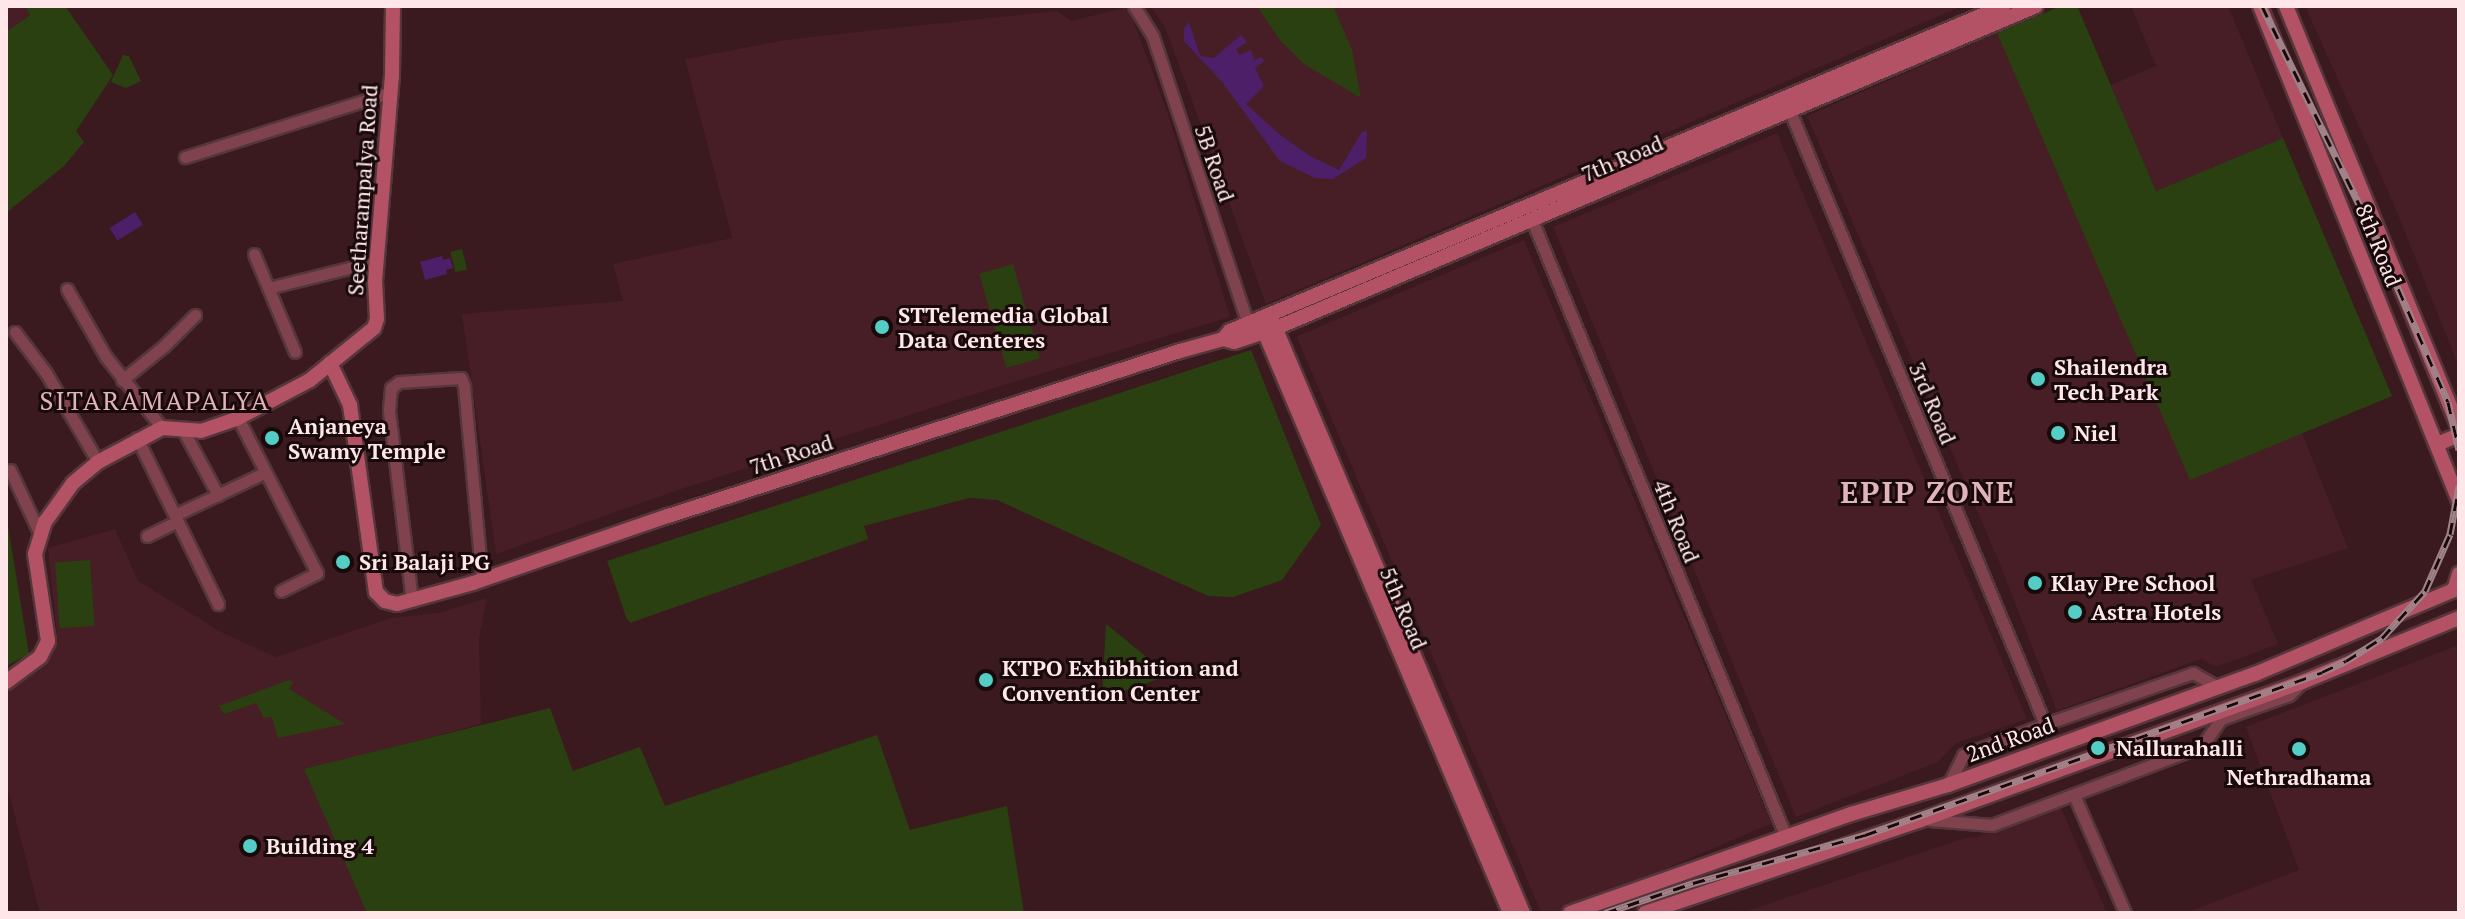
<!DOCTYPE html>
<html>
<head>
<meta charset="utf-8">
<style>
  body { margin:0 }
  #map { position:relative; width:2465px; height:919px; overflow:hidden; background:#3a191f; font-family:"PT Serif",serif }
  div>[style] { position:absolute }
  .built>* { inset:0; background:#471e26; transform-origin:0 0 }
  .green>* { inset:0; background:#2b4010; transform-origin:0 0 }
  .water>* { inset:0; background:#4e1f69; transform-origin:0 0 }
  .roads { filter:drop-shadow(2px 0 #55363b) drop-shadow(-2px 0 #55363b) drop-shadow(0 2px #55363b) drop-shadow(0 -2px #55363b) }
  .street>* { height:11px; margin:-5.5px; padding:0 5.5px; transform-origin:5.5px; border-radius:5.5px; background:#80434e }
  .secondary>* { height:14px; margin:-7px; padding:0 7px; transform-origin:7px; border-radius:7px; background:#b35264 }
  .rail>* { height:7px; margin-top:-3.5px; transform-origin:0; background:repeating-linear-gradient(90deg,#18090b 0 12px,#a08388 0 24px); box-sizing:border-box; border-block:2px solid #a08388 }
  .dots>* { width:22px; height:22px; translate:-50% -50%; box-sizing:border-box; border:4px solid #18090b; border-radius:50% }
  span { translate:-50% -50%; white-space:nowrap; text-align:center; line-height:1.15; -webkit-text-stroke:6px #18090b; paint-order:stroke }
  .street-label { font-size:22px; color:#fee6e9 }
  .poi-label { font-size:22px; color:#fee6e9; font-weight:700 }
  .left { translate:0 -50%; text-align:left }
  .quarter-label { font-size:26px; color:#e1b4b9; letter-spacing:2px }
  .district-label { font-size:30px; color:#e1b4b9; font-weight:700; letter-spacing:2px }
  .frame { position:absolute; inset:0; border:8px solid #fee6e9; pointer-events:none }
</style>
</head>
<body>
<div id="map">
  <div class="built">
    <i style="clip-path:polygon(6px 6px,25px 6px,30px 14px,6px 32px)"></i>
    <i style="clip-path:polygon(1150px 6px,1962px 6px,1266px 304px,1178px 62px,1164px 25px)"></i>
    <i style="clip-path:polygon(2131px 6px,2228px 6px,2283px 138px,2156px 191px,2111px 85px,2156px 66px)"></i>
    <i style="clip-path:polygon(2305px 6px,2459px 6px,2459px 367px,2392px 200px)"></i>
    <i style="clip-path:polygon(1128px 7px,1168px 114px,1230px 317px,984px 391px,678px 490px,496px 554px,462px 314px,623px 301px,613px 264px,732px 238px,685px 59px,792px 39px,1057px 11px,1071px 21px)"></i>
    <i style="clip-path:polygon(1997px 33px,2190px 479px,2302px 433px,2348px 548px,2251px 580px,2278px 644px,2216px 667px,2201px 659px,2057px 711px,2000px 564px,1807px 116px)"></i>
    <i style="clip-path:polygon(1777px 133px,2027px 719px,1956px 743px,1938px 762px,1796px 817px,1553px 227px)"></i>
    <i style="left:1524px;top:240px;width:634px;height:247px;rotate:67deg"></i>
    <i style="clip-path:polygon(115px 529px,138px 581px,223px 633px,276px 657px,391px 618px,439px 613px,487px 598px,479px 638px,481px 724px,305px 770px,367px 913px,40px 913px,6px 782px,6px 690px,27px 675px,54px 647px,57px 636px,48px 548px)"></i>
    <i style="clip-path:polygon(2459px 645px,2459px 913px,2185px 913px,2299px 870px,2246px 727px)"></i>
    <i style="clip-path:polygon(2061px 808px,2107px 913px,1741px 913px,1965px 838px,1976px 837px)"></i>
  </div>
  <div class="green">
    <i style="clip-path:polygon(25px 6px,65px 6px,113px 75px,76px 131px,84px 142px,64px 166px,6px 213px,6px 32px,30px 15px)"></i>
    <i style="clip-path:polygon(1257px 6px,1333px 6px,1352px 50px,1361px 98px,1304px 64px,1280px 40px)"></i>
    <i style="clip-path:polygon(2061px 6px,2077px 6px,2156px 191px,2283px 138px,2392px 396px,2190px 480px,1997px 33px)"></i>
    <i style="clip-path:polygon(123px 55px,129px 56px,141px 81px,126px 88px,111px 82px)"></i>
    <i style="left:462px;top:249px;width:21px;height:12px;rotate:76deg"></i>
    <i style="left:1013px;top:264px;width:98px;height:35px;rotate:74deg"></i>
    <i style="clip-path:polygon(1251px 350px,1321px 525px,1282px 580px,1233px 597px,1208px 596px,997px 500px,969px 498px,864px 526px,868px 539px,630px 623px,626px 617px,607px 561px)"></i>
    <i style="clip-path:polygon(6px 514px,29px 654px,6px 666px)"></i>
    <i style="left:90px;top:560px;width:66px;height:35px;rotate:86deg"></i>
    <i style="clip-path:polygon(1106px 624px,1169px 675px,1102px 699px)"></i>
    <i style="clip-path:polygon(289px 680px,293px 682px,289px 689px,345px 724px,278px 738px,272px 717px,264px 718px,256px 703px,224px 714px,219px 706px)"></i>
    <i style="clip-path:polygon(550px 708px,573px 771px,640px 747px,665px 806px,877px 735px,910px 830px,1007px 806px,1024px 913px,367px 913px,304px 769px)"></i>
  </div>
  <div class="water">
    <i style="clip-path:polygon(1189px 22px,1200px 56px,1214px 58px,1241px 35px,1247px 42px,1236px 49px,1239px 55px,1251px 50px,1254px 60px,1262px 57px,1264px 61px,1255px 68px,1264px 86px,1246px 104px,1279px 134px,1310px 156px,1339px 170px,1362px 132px,1367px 131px,1366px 158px,1333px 179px,1315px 178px,1280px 161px,1222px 82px,1184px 41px,1184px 28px)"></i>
    <i style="left:135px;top:212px;width:15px;height:30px;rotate:58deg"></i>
    <i style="clip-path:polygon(442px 256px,443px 260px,450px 258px,453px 268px,446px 270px,447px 274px,425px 280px,420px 262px)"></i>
  </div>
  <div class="roads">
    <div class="street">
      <i style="left:1134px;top:6px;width:36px;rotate:58deg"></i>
      <i style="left:1153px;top:37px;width:306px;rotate:71.7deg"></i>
      <i style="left:1787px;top:104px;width:672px;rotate:67.41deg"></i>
      <i style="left:185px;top:157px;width:216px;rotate:-17.5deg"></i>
      <i style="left:1532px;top:220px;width:667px;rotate:67.62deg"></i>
      <i style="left:254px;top:254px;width:106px;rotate:67.3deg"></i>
      <i style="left:268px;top:288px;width:112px;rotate:-13.9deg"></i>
      <i style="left:67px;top:289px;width:78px;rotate:60.2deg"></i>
      <i style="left:106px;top:357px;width:90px;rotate:51.7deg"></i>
      <i style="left:15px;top:332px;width:51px;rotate:52.9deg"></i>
      <i style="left:46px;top:373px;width:103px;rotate:59.7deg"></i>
      <i style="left:122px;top:380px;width:54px;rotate:-39deg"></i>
      <i style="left:164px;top:346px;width:44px;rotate:-45deg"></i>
      <i style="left:238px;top:418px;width:174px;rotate:63deg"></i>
      <i style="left:317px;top:573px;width:40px;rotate:153.4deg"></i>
      <i style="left:183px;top:430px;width:74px;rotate:61.7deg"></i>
      <i style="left:137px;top:438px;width:185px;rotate:64deg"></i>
      <i style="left:10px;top:470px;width:71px;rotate:64.9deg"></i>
      <i style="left:175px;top:515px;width:98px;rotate:-25.3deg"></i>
      <i style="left:147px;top:536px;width:34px;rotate:-26deg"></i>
      <i style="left:412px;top:601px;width:192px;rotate:-96.9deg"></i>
      <i style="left:389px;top:410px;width:22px;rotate:-85deg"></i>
      <i style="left:391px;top:388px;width:10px;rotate:-37deg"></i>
      <i style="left:399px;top:382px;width:62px;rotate:-3.7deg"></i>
      <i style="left:461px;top:378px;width:9px;rotate:69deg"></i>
      <i style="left:464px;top:386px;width:195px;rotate:84.7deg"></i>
      <i style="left:1948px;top:785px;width:34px;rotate:-63deg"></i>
      <i style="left:1963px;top:755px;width:88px;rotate:-20.7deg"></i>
      <i style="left:2045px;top:724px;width:157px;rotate:-19deg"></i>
      <i style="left:2193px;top:673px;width:29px;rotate:29deg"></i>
      <i style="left:2074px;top:795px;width:129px;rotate:66.6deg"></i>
      <i style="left:1930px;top:820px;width:62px;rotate:4.6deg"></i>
      <i style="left:1992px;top:825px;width:224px;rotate:-20.6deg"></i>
      <i style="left:2202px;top:746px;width:33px;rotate:-55deg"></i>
      <i style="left:2221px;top:719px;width:72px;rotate:-19.4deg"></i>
      <i style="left:2289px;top:695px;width:14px;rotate:-45deg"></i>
    </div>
    <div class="secondary">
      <i style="left:2260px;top:6px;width:534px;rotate:68.1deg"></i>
      <i style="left:2286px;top:6px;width:455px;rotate:67.7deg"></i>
      <i style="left:1272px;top:320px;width:644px;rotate:67.06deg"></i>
      <i style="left:1261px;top:324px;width:639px;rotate:67.08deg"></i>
      <i style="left:1223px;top:339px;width:11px;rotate:-49deg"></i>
      <i style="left:1230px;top:331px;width:839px;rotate:-22.78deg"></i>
      <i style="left:330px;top:363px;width:47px;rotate:64.5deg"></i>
      <i style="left:350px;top:405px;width:189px;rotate:82.1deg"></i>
      <i style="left:376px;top:592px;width:13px;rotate:45deg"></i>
      <i style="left:385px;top:601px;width:12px;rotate:14deg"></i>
      <i style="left:397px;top:604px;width:79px;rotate:-15.4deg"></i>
      <i style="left:473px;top:583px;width:206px;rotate:-19deg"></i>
      <i style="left:668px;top:516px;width:538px;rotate:-17.86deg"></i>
      <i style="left:1180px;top:351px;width:45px;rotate:-15.6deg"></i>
      <i style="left:1223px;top:339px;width:11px;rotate:15deg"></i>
      <i style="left:1234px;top:342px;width:44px;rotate:-18.4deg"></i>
      <i style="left:1276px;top:328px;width:825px;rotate:-22.96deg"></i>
      <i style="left:2437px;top:444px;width:24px;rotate:-22deg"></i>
      <i style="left:2454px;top:590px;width:17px;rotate:-73deg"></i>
      <i style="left:6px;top:682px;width:42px;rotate:-36.3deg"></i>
      <i style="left:40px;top:657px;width:18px;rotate:-63deg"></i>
      <i style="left:48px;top:641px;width:88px;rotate:-98.5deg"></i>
      <i style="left:35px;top:554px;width:34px;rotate:-73deg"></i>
      <i style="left:45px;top:522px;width:48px;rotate:-54.3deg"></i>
      <i style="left:73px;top:483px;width:33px;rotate:-40deg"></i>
      <i style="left:98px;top:462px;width:72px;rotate:-28deg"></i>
      <i style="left:162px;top:428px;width:39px;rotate:4deg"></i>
      <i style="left:201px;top:431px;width:39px;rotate:-19deg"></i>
      <i style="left:238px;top:418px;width:81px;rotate:-27.8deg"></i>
      <i style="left:310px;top:380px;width:82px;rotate:-39.1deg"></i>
      <i style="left:374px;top:328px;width:9px;rotate:-72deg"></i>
      <i style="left:377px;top:319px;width:37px;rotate:-93deg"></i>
      <i style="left:375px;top:282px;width:206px;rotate:-85.3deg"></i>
      <i style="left:392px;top:77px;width:71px;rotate:-89.2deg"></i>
      <i style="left:1570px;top:913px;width:298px;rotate:-19.4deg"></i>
      <i style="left:1851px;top:814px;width:101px;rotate:-16.6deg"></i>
      <i style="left:1948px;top:785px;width:326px;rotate:-19.9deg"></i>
      <i style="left:2255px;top:674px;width:221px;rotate:-22.9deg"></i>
      <i style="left:1645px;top:913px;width:291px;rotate:-18.6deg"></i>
      <i style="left:1921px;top:820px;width:405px;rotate:-19.9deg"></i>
      <i style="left:2302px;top:682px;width:170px;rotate:-22.2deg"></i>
    </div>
  </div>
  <div class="rail">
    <i style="left:2262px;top:6px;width:266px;rotate:63.9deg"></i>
    <i style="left:2379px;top:245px;width:171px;rotate:66.3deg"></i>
    <i style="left:2448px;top:402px;width:49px;rotate:77.1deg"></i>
    <i style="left:1605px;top:913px;width:93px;rotate:-18.8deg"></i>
    <i style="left:1693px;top:883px;width:179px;rotate:-15.6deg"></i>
    <i style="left:1865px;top:835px;width:485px;rotate:-19.6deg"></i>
    <i style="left:2322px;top:672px;width:26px;rotate:-25deg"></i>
    <i style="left:2346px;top:661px;width:43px;rotate:-32.6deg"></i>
    <i style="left:2382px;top:638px;width:64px;rotate:-47.5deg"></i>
    <i style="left:2425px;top:591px;width:62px;rotate:-66.3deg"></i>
    <i style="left:2450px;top:534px;width:49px;rotate:-79.4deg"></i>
  </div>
  <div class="dots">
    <i style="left:882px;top:327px;background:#54cdc7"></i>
    <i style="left:2038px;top:379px;background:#54cdc7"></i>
    <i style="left:2058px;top:433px;background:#54cdc7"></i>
    <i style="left:272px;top:438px;background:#54cdc7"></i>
    <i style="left:343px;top:562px;background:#54cdc7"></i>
    <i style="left:2035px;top:583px;background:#54cdc7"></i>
    <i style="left:2075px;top:612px;background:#54cdc7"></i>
    <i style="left:986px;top:680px;background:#54cdc7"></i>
    <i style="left:2098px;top:748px;background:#54cdc7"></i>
    <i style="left:2299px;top:749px;background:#54cdc7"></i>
    <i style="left:250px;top:846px;background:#54cdc7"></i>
  </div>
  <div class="street-label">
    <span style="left:1622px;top:158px;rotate:-23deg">7th Road</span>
    <span style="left:1215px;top:163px;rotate:71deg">5B Road</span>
    <span style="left:362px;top:190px;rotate:-86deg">Seetharampalya Road</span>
    <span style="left:2379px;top:245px;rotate:68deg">8th Road</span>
    <span style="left:1933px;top:403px;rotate:67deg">3rd Road</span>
    <span style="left:791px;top:454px;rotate:-18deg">7th Road</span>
    <span style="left:1677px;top:521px;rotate:68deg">4th Road</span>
    <span style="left:1404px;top:608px;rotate:67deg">5th Road</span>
    <span style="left:2010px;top:739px;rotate:-20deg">2nd Road</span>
  </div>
  <div class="poi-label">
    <span class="left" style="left:898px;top:327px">STTelemedia Global<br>Data Centeres</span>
    <span class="left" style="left:2054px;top:379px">Shailendra<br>Tech Park</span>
    <span class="left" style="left:288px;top:438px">Anjaneya<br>Swamy Temple</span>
    <span class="left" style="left:2074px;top:433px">Niel</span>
    <span class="left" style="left:359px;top:562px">Sri Balaji PG</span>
    <span class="left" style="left:2051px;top:583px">Klay Pre School</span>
    <span class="left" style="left:2091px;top:612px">Astra Hotels</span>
    <span class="left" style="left:1002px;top:680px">KTPO Exhibhition and<br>Convention Center</span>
    <span class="left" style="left:2116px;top:748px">Nallurahalli</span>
    <span style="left:2299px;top:777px">Nethradhama</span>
    <span class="left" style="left:266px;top:846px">Building 4</span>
  </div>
  <div class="quarter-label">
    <span style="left:155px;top:401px">SITARAMAPALYA</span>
  </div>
  <div class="district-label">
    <span style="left:1928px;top:492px">EPIP ZONE</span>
  </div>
  <div class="frame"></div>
</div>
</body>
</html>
